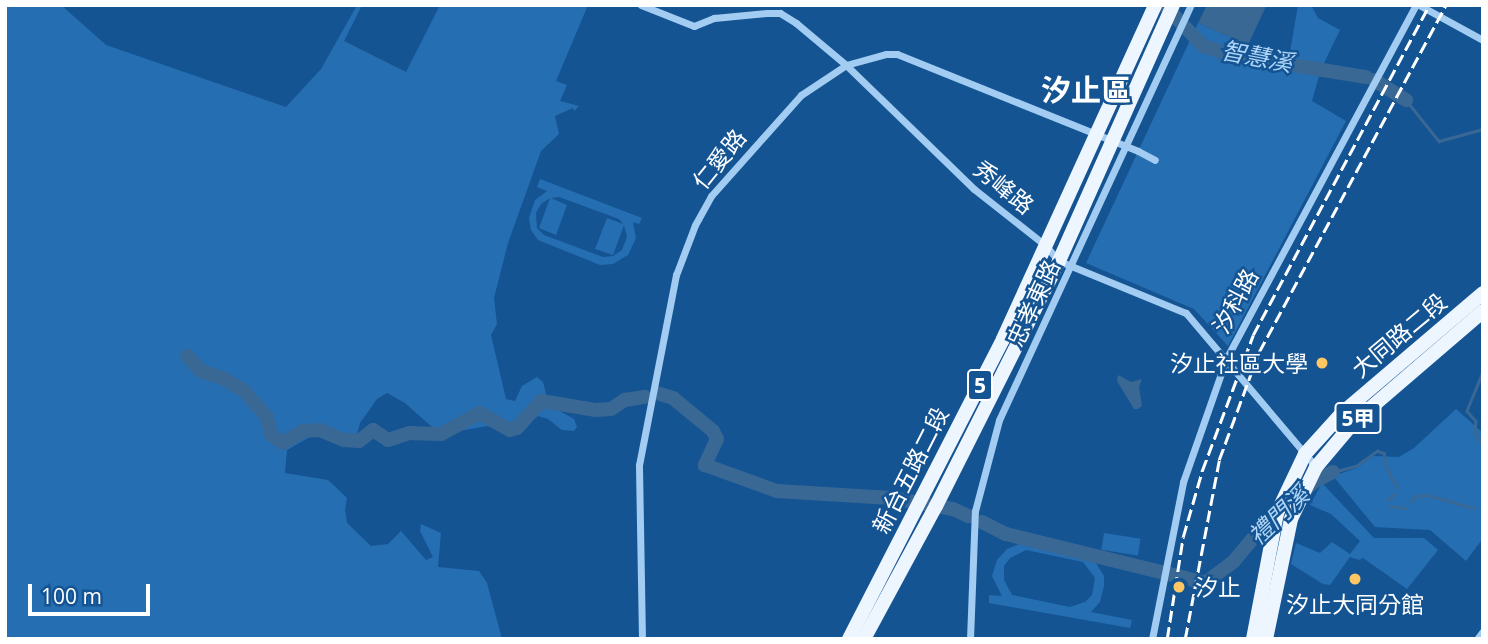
<!DOCTYPE html>
<html>
<head>
<meta charset="utf-8">
<style>
  body { margin:0 }
  #map { position:relative; width:1488px; height:644px; overflow:hidden; background:#145493; font-family:"Open Sans","Noto Sans TC",sans-serif }
  div>[style] { position:absolute }
  .green>* { inset:0; background:#266eb2; transform-origin:0 0 }
  .water>* { inset:0; background:#3a6895 }
  .stream>* { height:2.5px; margin:-1.25px; padding:0 1.25px; transform-origin:1.25px; border-radius:1.25px; background:#3a6895 }
  .river>* { height:14px; margin:-7px; padding:0 7px; transform-origin:7px; border-radius:7px; background:#3a6895 }
  .street>* { height:7px; margin:-3.5px; padding:0 3.5px; transform-origin:3.5px; border-radius:3.5px; background:#a2ccf1 }
  .primary>* { height:14px; margin:-7px; padding:0 7px; transform-origin:7px; border-radius:7px; background:#edf5ff }
  .rail>* { height:2.5px; margin-top:-1.25px; transform-origin:0; background:repeating-linear-gradient(90deg,#fff 0 12px,transparent 0 17px) }
  .dots>* { width:19px; height:19px; translate:-50% -50%; box-sizing:border-box; border:4px solid #145493; border-radius:50% }
  span { translate:-50% -50%; white-space:nowrap; text-align:center; line-height:1.15; -webkit-text-stroke:5px #145493; paint-order:stroke }
  .shield-label span { padding:2px 5px; background:#145493; border:2px solid; border-radius:5px; -webkit-text-stroke-width:0 }
  .shield-label { font-size:21px; color:#fff; font-weight:700 }
  .street-label { font-size:23px; color:#fff }
  .poi-label { font-size:23px; color:#fff }
  .right { translate:-100% -50%; text-align:right }
  .left { translate:0 -50%; text-align:left }
  .water-label { font-size:24px; color:#aed5f8; font-style:italic }
  .district-label { font-size:30px; color:#fff; font-weight:700 }
  .frame { position:absolute; inset:0; border:7px solid #fff; pointer-events:none }
  .scale { position:absolute; left:28px; top:584px; width:122px; height:32px; box-sizing:border-box; border:4px solid #fff; border-top:0; padding-left:9px; font-size:21px; line-height:24px; white-space:nowrap; color:#fff; -webkit-text-stroke:5px #145493; paint-order:stroke }
</style>
</head>
<body>
<div id="map">
  <div class="green">
    <i style="clip-path:polygon(5px 5px,61px 5px,106px 45px,286px 107px,321px 69px,356px 7px,353px 5px,362px 5px,344px 41px,406px 72px,440px 5px,588px 5px,556px 81px,567px 85px,560px 101px,579px 106px,574px 111px,573px 108px,555px 116px,559px 134px,541px 151px,508px 243px,494px 298px,497px 324px,491px 335px,506px 399px,515px 401px,522px 386px,537px 377px,543px 382px,549px 405px,574px 419px,577px 427px,574px 431px,562px 430px,548px 419px,538px 416px,518px 433px,507px 433px,487px 426px,459px 431px,432px 427px,405px 403px,387px 393px,377px 399px,360px 423px,354px 445px,315px 434px,287px 450px,285px 473px,328px 480px,347px 498px,345px 510px,347px 523px,371px 546px,388px 544px,401px 531px,426px 560px,433px 557px,420px 531px,421px 524px,441px 533px,438px 567px,479px 571px,487px 583px,502px 639px,5px 639px)"></i>
    <i style="clip-path:polygon(1298px 5px,1311px 5px,1318px 18px,1340px 30px,1321px 69px,1312px 101px,1346px 121px,1228px 346px,1194px 309px,1086px 263px,1198px 23px,1248px 45px,1251px 53px,1289px 58px)"></i>
    <i style="clip-path:polygon(evenodd,540px 179px,642px 218px,639px 224px,633px 222px,636px 238px,628px 255px,613px 264px,600px 265px,538px 240px,531px 230px,529px 218px,535px 200px,547px 191px,537px 187px,540px 179px,559px 197px,619px 219px,623px 224px,607px 218px,595px 249px,613px 255px,624px 225px,627px 237px,622px 250px,613px 256px,603px 257px,544px 235px,537px 228px,536px 213px,541px 204px,550px 198px,539px 228px,556px 235px,567px 205px,551px 198px,559px 197px)"></i>
    <i style="clip-path:polygon(1456px 409px,1483px 433px,1481px 541px,1466px 561px,1430px 530px,1375px 527px,1333px 476px,1357px 468px,1373px 456px,1399px 457px,1414px 448px)"></i>
    <i style="clip-path:polygon(1322px 483px,1374px 538px,1424px 538px,1438px 550px,1407px 589px,1363px 558px,1359px 560px,1350px 557px,1330px 585px,1323px 584px,1291px 564px,1296px 543px,1320px 553px,1332px 542px,1350px 554px,1360px 541px,1331px 514px,1310px 505px)"></i>
    <i style="left:1104px;top:533px;width:37px;height:17px;rotate:9deg"></i>
    <i style="clip-path:polygon(evenodd,1024px 542px,1093px 558px,1104px 576px,1104px 586px,1100px 602px,1091px 612px,1132px 620px,1130px 628px,989px 603px,989px 595px,1002px 596px,992px 576px,997px 560px,1007px 549px,1024px 542px,1026px 550px,1083px 562px,1095px 578px,1092px 595px,1085px 602px,1070px 607px,1012px 595px,1004px 580px,1004px 566px,1010px 558px,1026px 550px)"></i>
  </div>
  <div class="water">
    <i style="clip-path:polygon(1207px 5px,1266px 5px,1266px 6px,1248px 45px,1198px 23px)"></i>
    <i style="clip-path:polygon(1118px 375px,1131px 382px,1142px 379px,1139px 387px,1142px 406px,1138px 409px,1134px 409px,1117px 381px)"></i>
  </div>
  <div class="stream">
    <i style="left:1406px;top:100px;width:53px;rotate:51.2deg"></i>
    <i style="left:1439px;top:141px;width:46px;rotate:-15.3deg"></i>
    <i style="left:1483px;top:372px;width:42px;rotate:112.3deg"></i>
    <i style="left:1467px;top:411px;width:13px;rotate:48deg"></i>
    <i style="left:1476px;top:421px;width:12px;rotate:95deg"></i>
    <i style="left:1475px;top:433px;width:15px;rotate:58deg"></i>
    <i style="left:1333px;top:472px;width:24px;rotate:-15deg"></i>
    <i style="left:1356px;top:466px;width:26px;rotate:-36deg"></i>
    <i style="left:1377px;top:451px;width:7px;rotate:16deg"></i>
    <i style="left:1384px;top:453px;width:16px;rotate:79deg"></i>
    <i style="left:1387px;top:469px;width:21px;rotate:61deg"></i>
    <i style="left:1389px;top:500px;width:7px;rotate:-56deg"></i>
    <i style="left:1411px;top:502px;width:8px;rotate:-50deg"></i>
    <i style="left:1416px;top:496px;width:12px;rotate:-5deg"></i>
    <i style="left:1428px;top:495px;width:47px;rotate:16.1deg"></i>
    <i style="left:1390px;top:506px;width:15px;rotate:8deg"></i>
    <i style="left:1482px;top:511px;width:1px"></i>
  </div>
  <div class="river">
    <i style="left:1164px;top:5px;width:57px;rotate:46.4deg"></i>
    <i style="left:1203px;top:46px;width:29px;rotate:18deg"></i>
    <i style="left:1231px;top:55px;width:137px;rotate:9.3deg"></i>
    <i style="left:1374px;top:80px;width:38px;rotate:32deg"></i>
    <i style="left:187px;top:356px;width:21px;rotate:47deg"></i>
    <i style="left:201px;top:371px;width:23px;rotate:18deg"></i>
    <i style="left:223px;top:378px;width:26px;rotate:32deg"></i>
    <i style="left:245px;top:392px;width:33px;rotate:49deg"></i>
    <i style="left:267px;top:417px;width:18px;rotate:77deg"></i>
    <i style="left:271px;top:435px;width:14px;rotate:34deg"></i>
    <i style="left:283px;top:443px;width:23px;rotate:-31deg"></i>
    <i style="left:303px;top:431px;width:17px;rotate:-3deg"></i>
    <i style="left:320px;top:430px;width:26px;rotate:23deg"></i>
    <i style="left:344px;top:440px;width:15px;rotate:4deg"></i>
    <i style="left:359px;top:441px;width:18px;rotate:-38deg"></i>
    <i style="left:373px;top:430px;width:18px;rotate:34deg"></i>
    <i style="left:388px;top:440px;width:22px;rotate:-18deg"></i>
    <i style="left:409px;top:433px;width:32px;rotate:2deg"></i>
    <i style="left:441px;top:434px;width:44px;rotate:-28.3deg"></i>
    <i style="left:480px;top:413px;width:34px;rotate:30deg"></i>
    <i style="left:510px;top:430px;width:7px;rotate:-16deg"></i>
    <i style="left:517px;top:428px;width:36px;rotate:-48deg"></i>
    <i style="left:541px;top:401px;width:56px;rotate:9.3deg"></i>
    <i style="left:596px;top:410px;width:15px;rotate:-4deg"></i>
    <i style="left:611px;top:409px;width:17px;rotate:-33deg"></i>
    <i style="left:625px;top:400px;width:20px;rotate:-9deg"></i>
    <i style="left:660px;top:394px;width:14px;rotate:17deg"></i>
    <i style="left:673px;top:398px;width:52px;rotate:39.5deg"></i>
    <i style="left:713px;top:431px;width:9px;rotate:63deg"></i>
    <i style="left:717px;top:439px;width:29px;rotate:115deg"></i>
    <i style="left:705px;top:465px;width:77px;rotate:19.9deg"></i>
    <i style="left:777px;top:491px;width:114px;rotate:3.5deg"></i>
    <i style="left:891px;top:498px;width:63px;rotate:10.1deg"></i>
    <i style="left:953px;top:509px;width:17px;rotate:25deg"></i>
    <i style="left:982px;top:522px;width:27px;rotate:27deg"></i>
    <i style="left:1006px;top:534px;width:205px;rotate:13.8deg"></i>
    <i style="left:1205px;top:583px;width:36px;rotate:-37deg"></i>
    <i style="left:1234px;top:561px;width:40px;rotate:-50deg"></i>
    <i style="left:1260px;top:530px;width:74px;rotate:-41.7deg"></i>
    <i style="left:1315px;top:481px;width:20px;rotate:-27deg"></i>
  </div>
  <div class="street">
    <i style="left:641px;top:5px;width:57px;rotate:21.6deg"></i>
    <i style="left:694px;top:26px;width:22px;rotate:-22deg"></i>
    <i style="left:714px;top:18px;width:53px;rotate:-5.4deg"></i>
    <i style="left:767px;top:13px;width:13px"></i>
    <i style="left:780px;top:13px;width:19px;rotate:32deg"></i>
    <i style="left:796px;top:23px;width:65px;rotate:40deg"></i>
    <i style="left:846px;top:65px;width:178px;rotate:44.1deg"></i>
    <i style="left:974px;top:189px;width:90px;rotate:38.3deg"></i>
    <i style="left:1045px;top:245px;width:21px;rotate:49deg"></i>
    <i style="left:1059px;top:261px;width:137px;rotate:22.3deg"></i>
    <i style="left:1186px;top:313px;width:202px;rotate:49.8deg"></i>
    <i style="left:1419px;top:5px;width:73px;rotate:28.7deg"></i>
    <i style="left:642px;top:639px;width:174px;rotate:-91deg"></i>
    <i style="left:639px;top:465px;width:194px;rotate:-79deg"></i>
    <i style="left:676px;top:275px;width:53px;rotate:-69.2deg"></i>
    <i style="left:695px;top:225px;width:33px;rotate:-61deg"></i>
    <i style="left:711px;top:196px;width:135px;rotate:-48.3deg"></i>
    <i style="left:801px;top:95px;width:54px;rotate:-33.7deg"></i>
    <i style="left:846px;top:65px;width:41px;rotate:-15.4deg"></i>
    <i style="left:886px;top:54px;width:11px"></i>
    <i style="left:897px;top:54px;width:260px;rotate:21.9deg"></i>
    <i style="left:1138px;top:151px;width:19px;rotate:28deg"></i>
    <i style="left:970px;top:639px;width:128px;rotate:-87.8deg"></i>
    <i style="left:975px;top:511px;width:94px;rotate:-75.2deg"></i>
    <i style="left:999px;top:420px;width:457px;rotate:-65.2deg"></i>
    <i style="left:1152px;top:639px;width:160px;rotate:-78.8deg"></i>
    <i style="left:1183px;top:482px;width:130px;rotate:-70.7deg"></i>
    <i style="left:1226px;top:359px;width:402px;rotate:-61.8deg"></i>
    <i style="left:1477px;top:639px;width:10px;rotate:-53deg"></i>
  </div>
  <div class="primary">
    <i style="left:849px;top:639px;width:337px;rotate:-62.8deg"></i>
    <i style="left:1003px;top:339px;width:367px;rotate:-65.5deg"></i>
    <i style="left:864px;top:639px;width:151px;rotate:-61.6deg"></i>
    <i style="left:936px;top:506px;width:274px;rotate:-63.3deg"></i>
    <i style="left:1059px;top:261px;width:280px;rotate:-66deg"></i>
    <i style="left:1253px;top:639px;width:128px;rotate:-79.2deg"></i>
    <i style="left:1277px;top:513px;width:65px;rotate:-64.6deg"></i>
    <i style="left:1305px;top:454px;width:55px;rotate:-47.9deg"></i>
    <i style="left:1342px;top:413px;width:185px;rotate:-40.4deg"></i>
    <i style="left:1266px;top:639px;width:123px;rotate:-78.2deg"></i>
    <i style="left:1291px;top:519px;width:58px;rotate:-64.3deg"></i>
    <i style="left:1316px;top:467px;width:57px;rotate:-49.9deg"></i>
    <i style="left:1353px;top:423px;width:172px;rotate:-40.7deg"></i>
  </div>
  <div class="rail">
    <i style="left:1167px;top:639px;width:103px;rotate:-81.1deg"></i>
    <i style="left:1183px;top:537px;width:69px;rotate:-73.9deg"></i>
    <i style="left:1202px;top:471px;width:145px;rotate:-69.4deg"></i>
    <i style="left:1253px;top:335px;width:374px;rotate:-61.9deg"></i>
    <i style="left:1185px;top:639px;width:182px;rotate:-79.2deg"></i>
    <i style="left:1219px;top:460px;width:115px;rotate:-69.7deg"></i>
    <i style="left:1259px;top:352px;width:394px;rotate:-61.7deg"></i>
  </div>
  <div class="dots">
    <i style="left:1322px;top:363px;background:#ffc763"></i>
    <i style="left:1355px;top:579px;background:#ffc763"></i>
    <i style="left:1179px;top:587px;background:#ffc763"></i>
  </div>
  <div class="shield-label">
    <span style="left:980px;top:385px">5</span>
    <span style="left:1358px;top:418px">5甲</span>
  </div>
  <div class="street-label">
    <span style="left:719px;top:159px;rotate:-51deg">仁愛路</span>
    <span style="left:1004px;top:187px;rotate:39deg">秀峰路</span>
    <span style="left:1235px;top:301px;rotate:-62deg">汐科路</span>
    <span style="left:1033px;top:303px;rotate:-65deg">忠孝東路</span>
    <span style="left:1399px;top:335px;rotate:-40deg">大同路二段</span>
    <span style="left:910px;top:470px;rotate:-63deg">新台五路二段</span>
  </div>
  <div class="poi-label">
    <span class="right" style="left:1308px;top:363px">汐止社區大學</span>
    <span class="left" style="left:1195px;top:587px">汐止</span>
    <span style="left:1355px;top:604px">汐止大同分館</span>
  </div>
  <div class="water-label">
    <span style="left:1257px;top:56px;rotate:11deg">智慧溪</span>
    <span style="left:1278px;top:515px;rotate:-43deg">禮門溪</span>
  </div>
  <div class="district-label">
    <span style="left:1086px;top:90px">汐止區</span>
  </div>
  <div class="frame"></div>
  <div class="scale">100 m</div>
</div>
</body>
</html>
